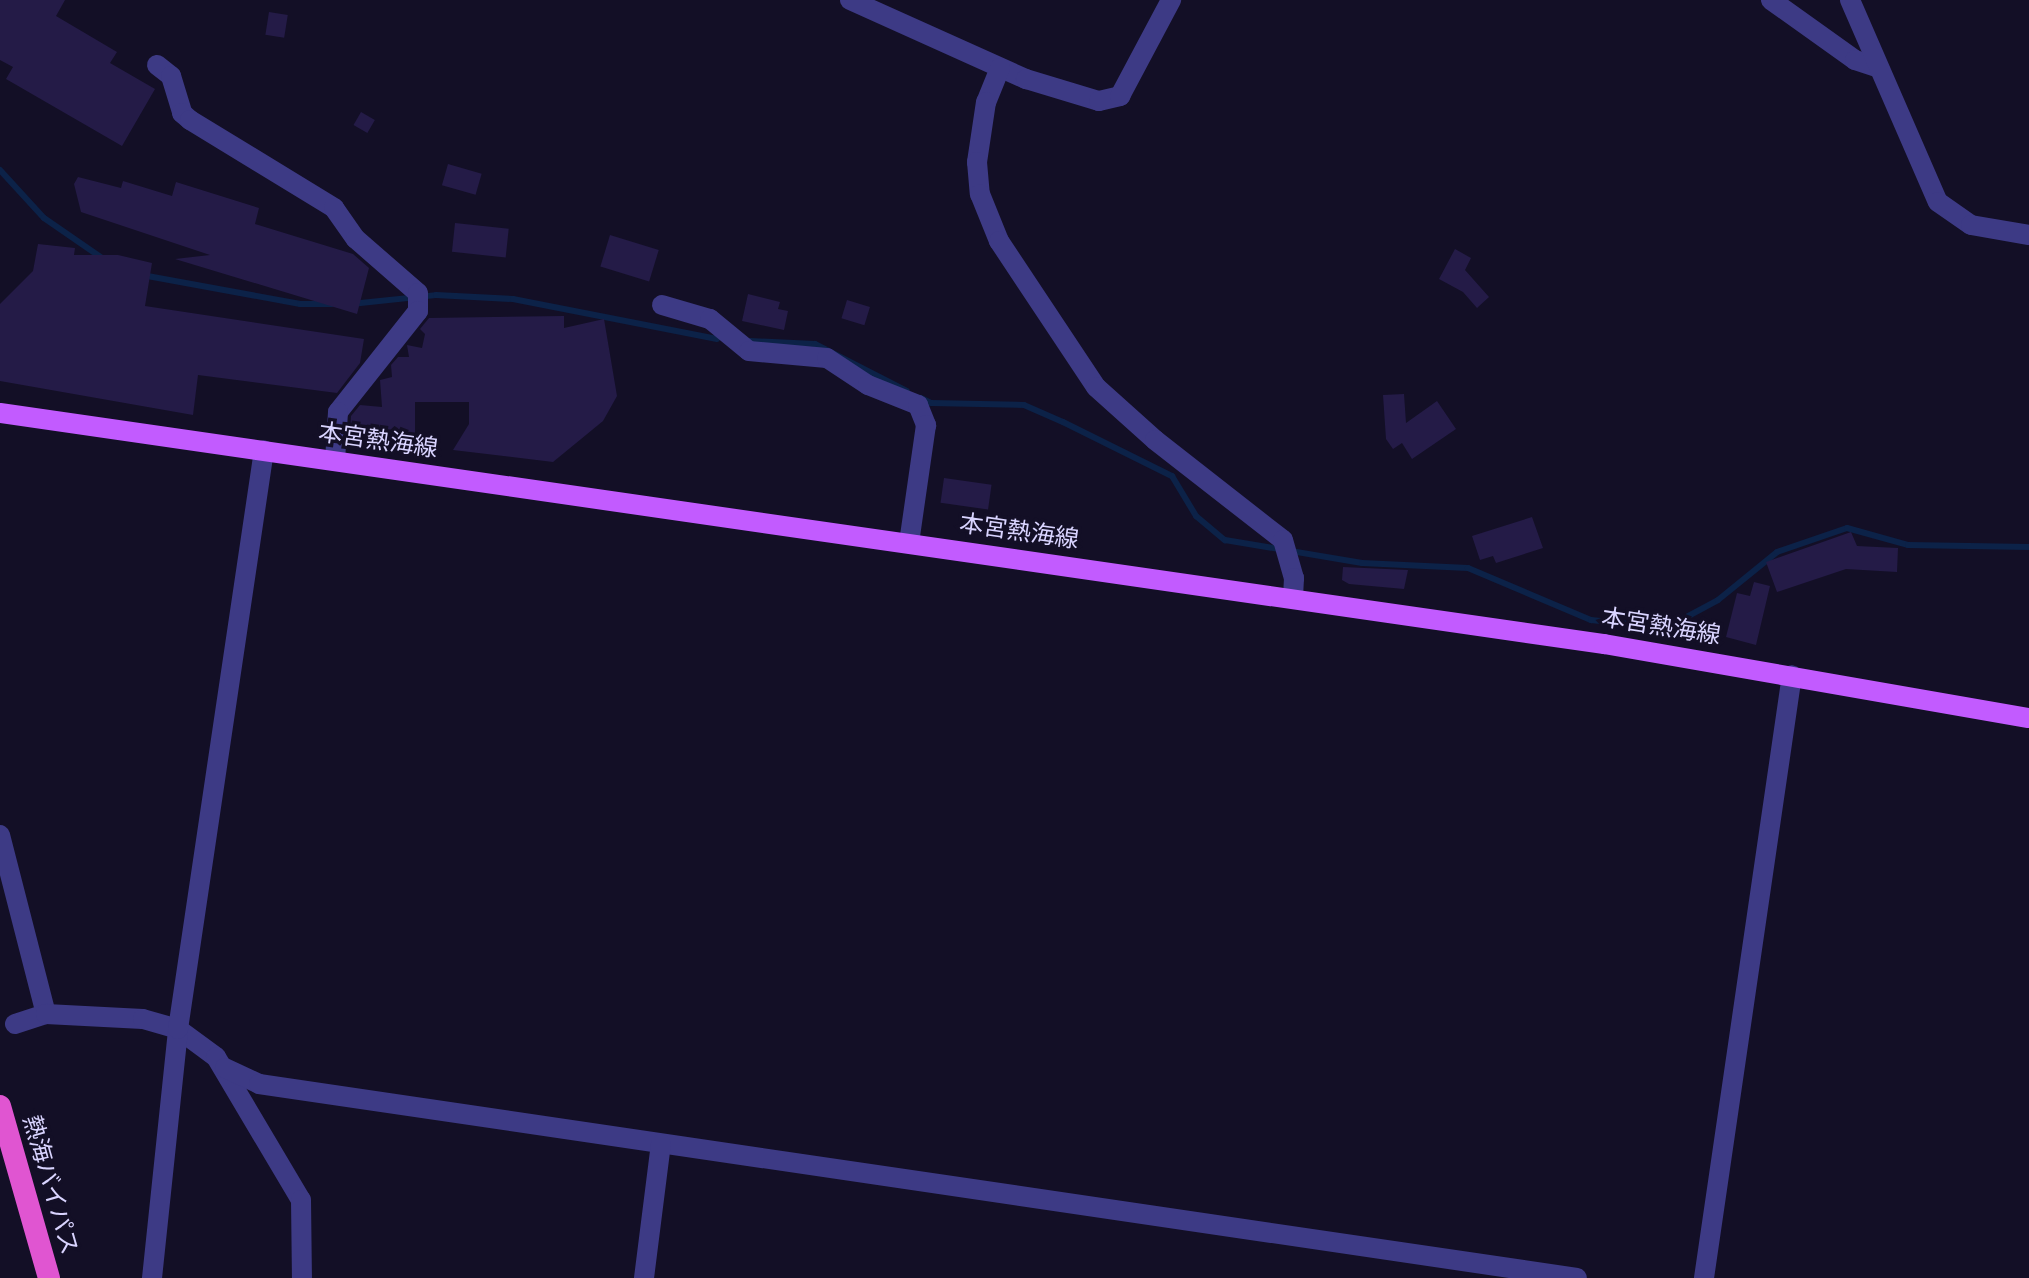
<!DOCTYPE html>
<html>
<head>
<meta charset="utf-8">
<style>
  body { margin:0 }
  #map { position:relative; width:2029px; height:1278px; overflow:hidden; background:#130f26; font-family:"Nunito Sans","Noto Sans JP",sans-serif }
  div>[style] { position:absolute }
  .stream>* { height:6px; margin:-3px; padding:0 3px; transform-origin:3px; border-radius:3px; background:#0c2248 }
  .building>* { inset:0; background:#241b47; transform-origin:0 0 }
  .minor>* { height:20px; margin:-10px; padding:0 10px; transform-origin:10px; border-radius:10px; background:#3d3a85 }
  .primary>* { height:20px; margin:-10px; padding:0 10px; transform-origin:10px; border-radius:10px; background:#c25bff }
  .trunk>* { height:22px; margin:-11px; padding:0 11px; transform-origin:11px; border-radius:11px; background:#e055d1 }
  span { translate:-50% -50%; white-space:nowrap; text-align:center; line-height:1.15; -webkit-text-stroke:7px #130f26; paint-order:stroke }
  .street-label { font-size:24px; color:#d9d4ff }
</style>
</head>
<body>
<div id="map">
  <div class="stream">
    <i style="left:0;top:170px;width:65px;rotate:47.5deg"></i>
    <i style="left:44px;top:218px;width:70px;rotate:34.6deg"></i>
    <i style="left:142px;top:275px;width:161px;rotate:10.4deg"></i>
    <i style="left:300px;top:304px;width:32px"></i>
    <i style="left:351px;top:304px;width:85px;rotate:-6deg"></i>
    <i style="left:436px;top:295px;width:77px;rotate:3deg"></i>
    <i style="left:513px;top:299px;width:208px;rotate:11.1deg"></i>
    <i style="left:750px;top:341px;width:65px;rotate:2.6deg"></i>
    <i style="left:815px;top:344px;width:103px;rotate:27.1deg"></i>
    <i style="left:921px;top:398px;width:11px;rotate:27deg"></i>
    <i style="left:931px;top:403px;width:93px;rotate:1.2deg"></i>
    <i style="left:1024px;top:405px;width:43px;rotate:23.6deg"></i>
    <i style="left:1063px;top:422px;width:122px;rotate:26.4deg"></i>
    <i style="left:1172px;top:476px;width:47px;rotate:59deg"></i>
    <i style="left:1196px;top:516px;width:38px;rotate:40deg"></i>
    <i style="left:1225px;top:540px;width:139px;rotate:9.5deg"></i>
    <i style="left:1362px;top:563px;width:106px;rotate:2.7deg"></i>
    <i style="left:1468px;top:568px;width:134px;rotate:22.9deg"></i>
    <i style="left:1591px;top:620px;width:75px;rotate:6.1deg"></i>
    <i style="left:1666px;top:628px;width:59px;rotate:-28.3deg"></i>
    <i style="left:1718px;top:600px;width:76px;rotate:-39.1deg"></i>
    <i style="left:1777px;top:552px;width:74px;rotate:-18.9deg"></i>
    <i style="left:1847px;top:528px;width:63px;rotate:15.6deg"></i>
    <i style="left:1908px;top:545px;width:121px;rotate:0.9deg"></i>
  </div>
  <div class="building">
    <i style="clip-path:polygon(0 0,65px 0,56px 16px,117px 52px,110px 63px,155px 89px,122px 146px,6px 79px,13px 67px,0 60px)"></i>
    <i style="left:269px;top:12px;width:19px;height:23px;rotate:9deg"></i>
    <i style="left:361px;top:112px;width:16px;height:15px;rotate:30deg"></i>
    <i style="left:448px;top:164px;width:35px;height:22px;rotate:16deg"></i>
    <i style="clip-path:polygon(78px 177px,121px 188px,123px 181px,172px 196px,176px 182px,259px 208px,255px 224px,353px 254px,369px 268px,357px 314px,175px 259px,210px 255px,81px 212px,74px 184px)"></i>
    <i style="left:455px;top:223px;width:54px;height:29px;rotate:6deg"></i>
    <i style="left:610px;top:235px;width:51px;height:33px;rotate:17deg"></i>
    <i style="clip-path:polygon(38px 244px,75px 248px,74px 255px,118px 255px,152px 263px,145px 306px,364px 339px,360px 363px,337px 393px,198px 375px,193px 415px,0 381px,0 304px,33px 271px)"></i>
    <i style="clip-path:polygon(1455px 249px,1471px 258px,1465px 270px,1489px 297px,1477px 308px,1463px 292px,1439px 279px)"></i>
    <i style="clip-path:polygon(748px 294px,780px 302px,778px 309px,788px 311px,784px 330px,742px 321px)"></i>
    <i style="left:847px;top:300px;width:24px;height:19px;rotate:17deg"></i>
    <i style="clip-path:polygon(564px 316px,564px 328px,604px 319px,617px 396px,603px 421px,553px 462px,453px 450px,469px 424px,469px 402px,415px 402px,415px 443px,350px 436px,351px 416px,360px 405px,382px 407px,380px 380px,392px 377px,391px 365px,398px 357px,409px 357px,407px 345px,422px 348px,425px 334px,420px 329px,429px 318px)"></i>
    <i style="clip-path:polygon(1404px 394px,1406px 423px,1437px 401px,1456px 429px,1412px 459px,1402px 443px,1393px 449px,1386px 439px,1383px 395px)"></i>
    <i style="left:944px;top:478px;width:48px;height:25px;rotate:8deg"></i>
    <i style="clip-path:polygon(1532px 517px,1543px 548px,1496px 563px,1493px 556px,1480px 560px,1472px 536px)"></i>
    <i style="clip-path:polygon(1851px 532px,1857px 546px,1898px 548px,1897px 572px,1846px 569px,1777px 592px,1766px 562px)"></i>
    <i style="clip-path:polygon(1343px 567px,1408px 570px,1404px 589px,1349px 584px,1342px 580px)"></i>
    <i style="clip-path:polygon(1754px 582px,1770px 586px,1756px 645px,1726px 637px,1737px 593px,1750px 596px)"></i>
  </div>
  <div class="minor">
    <i style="left:850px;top:0;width:193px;rotate:24.2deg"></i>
    <i style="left:1026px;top:79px;width:76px;rotate:16.8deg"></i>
    <i style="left:1099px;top:101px;width:22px;rotate:-13deg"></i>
    <i style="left:1120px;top:96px;width:109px;rotate:-62deg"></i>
    <i style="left:1771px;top:0;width:103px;rotate:35.5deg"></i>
    <i style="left:1855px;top:60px;width:20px;rotate:18deg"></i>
    <i style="left:1850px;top:0;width:220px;rotate:66.5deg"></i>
    <i style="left:1938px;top:202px;width:40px;rotate:34.9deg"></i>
    <i style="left:1971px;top:225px;width:59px;rotate:9.8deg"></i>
    <i style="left:157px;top:65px;width:18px;rotate:38deg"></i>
    <i style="left:171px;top:76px;width:39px;rotate:73deg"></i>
    <i style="left:182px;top:113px;width:11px;rotate:41deg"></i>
    <i style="left:190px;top:120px;width:169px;rotate:31.4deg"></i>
    <i style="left:334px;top:208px;width:38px;rotate:55deg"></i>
    <i style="left:356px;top:239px;width:82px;rotate:41.1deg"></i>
    <i style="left:418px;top:293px;width:18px;rotate:90deg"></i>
    <i style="left:418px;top:311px;width:129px;rotate:128.4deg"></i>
    <i style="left:338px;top:412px;width:49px;rotate:93.5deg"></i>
    <i style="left:1000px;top:68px;width:37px;rotate:112deg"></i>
    <i style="left:986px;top:102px;width:61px;rotate:98.5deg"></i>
    <i style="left:977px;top:162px;width:32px;rotate:85deg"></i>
    <i style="left:980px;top:194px;width:51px;rotate:68deg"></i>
    <i style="left:999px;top:241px;width:175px;rotate:56.4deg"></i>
    <i style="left:1096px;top:387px;width:79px;rotate:41.9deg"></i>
    <i style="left:1155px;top:440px;width:162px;rotate:38deg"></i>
    <i style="left:1283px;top:540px;width:40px;rotate:74deg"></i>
    <i style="left:1294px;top:578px;width:20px;rotate:93deg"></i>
    <i style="left:662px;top:305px;width:50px;rotate:16.3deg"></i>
    <i style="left:710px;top:319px;width:50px;rotate:39.4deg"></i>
    <i style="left:749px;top:351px;width:78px;rotate:5.1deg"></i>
    <i style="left:827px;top:358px;width:49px;rotate:33.4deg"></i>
    <i style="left:868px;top:385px;width:54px;rotate:21.8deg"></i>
    <i style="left:918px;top:405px;width:22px;rotate:68deg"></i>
    <i style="left:926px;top:425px;width:119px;rotate:98.2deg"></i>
    <i style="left:0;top:835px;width:185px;rotate:75.6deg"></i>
    <i style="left:15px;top:1024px;width:33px;rotate:-18deg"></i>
    <i style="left:46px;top:1014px;width:97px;rotate:3deg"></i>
    <i style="left:143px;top:1019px;width:36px;rotate:16deg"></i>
    <i style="left:178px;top:1029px;width:47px;rotate:36.4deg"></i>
    <i style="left:216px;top:1057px;width:166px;rotate:59.3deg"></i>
    <i style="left:301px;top:1200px;width:78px;rotate:89.3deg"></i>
    <i style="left:225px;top:1068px;width:38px;rotate:25deg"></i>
    <i style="left:259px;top:1084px;width:1332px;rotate:8.37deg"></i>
    <i style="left:152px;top:1278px;width:250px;rotate:-84deg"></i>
    <i style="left:178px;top:1029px;width:585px;rotate:-81.55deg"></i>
    <i style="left:644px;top:1278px;width:135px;rotate:-82.8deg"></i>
    <i style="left:1704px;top:1278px;width:609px;rotate:-81.7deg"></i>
  </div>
  <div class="primary">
    <i style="left:0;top:413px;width:1621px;rotate:8.2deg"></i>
    <i style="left:1604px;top:644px;width:431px;rotate:9.9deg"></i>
  </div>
  <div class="trunk">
    <i style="left:0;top:1106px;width:179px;rotate:74.1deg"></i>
  </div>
  <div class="street-label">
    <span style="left:378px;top:441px;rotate:8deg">本宮熱海線</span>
    <span style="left:1019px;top:532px;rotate:8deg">本宮熱海線</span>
    <span style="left:1661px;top:627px;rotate:9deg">本宮熱海線</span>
    <span style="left:50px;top:1185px;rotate:74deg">熱海バイパス</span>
  </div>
</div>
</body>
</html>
